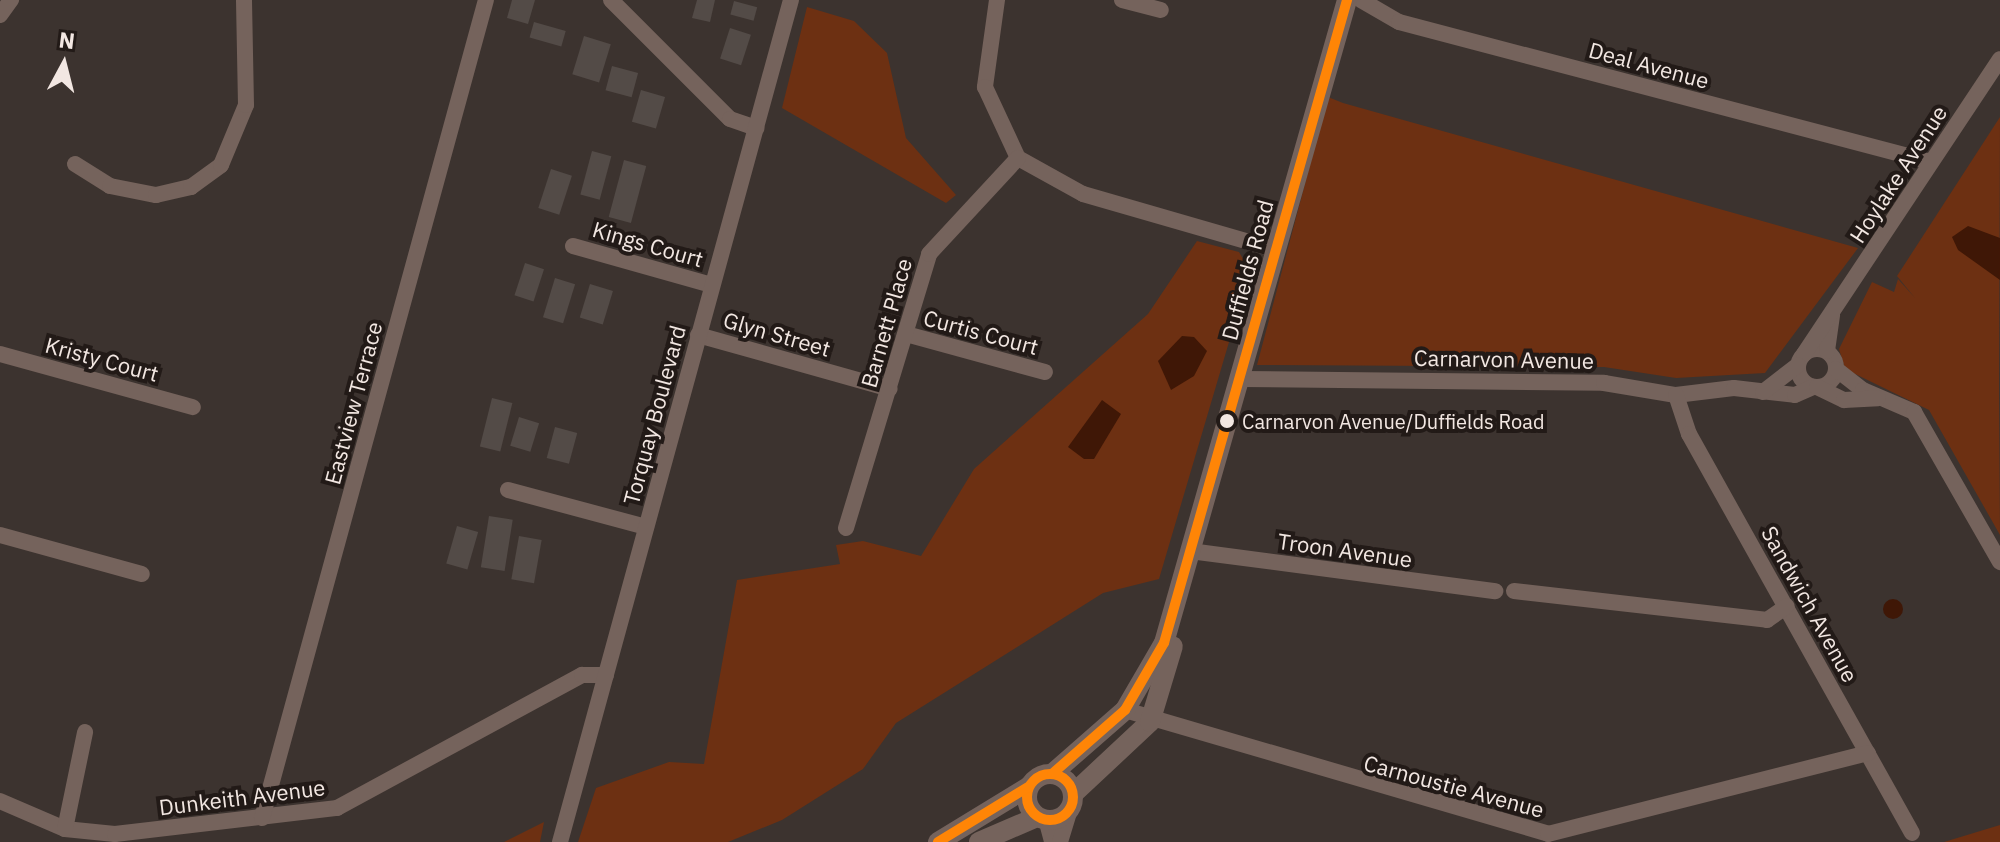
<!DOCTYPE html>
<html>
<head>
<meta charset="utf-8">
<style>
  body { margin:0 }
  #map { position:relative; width:2000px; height:842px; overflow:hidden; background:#3c332f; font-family:"IBM Plex Sans",sans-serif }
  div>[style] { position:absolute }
  .green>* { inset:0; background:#6d3012 }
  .water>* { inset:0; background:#3f1706 }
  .round { border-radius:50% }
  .building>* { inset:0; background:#534b47; transform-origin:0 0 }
  .minor>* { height:16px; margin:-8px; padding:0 8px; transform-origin:8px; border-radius:8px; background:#75635c }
  .minor>.ring { margin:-8px; padding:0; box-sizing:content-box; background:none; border:16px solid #75635c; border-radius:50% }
  .tertiary>* { height:20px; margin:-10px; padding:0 10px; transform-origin:10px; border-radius:10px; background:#75635c }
  .tertiary>.ring { margin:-10px; padding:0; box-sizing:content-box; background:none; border:20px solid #75635c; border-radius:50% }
  .bus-1>* { height:10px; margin:-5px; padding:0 5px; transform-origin:5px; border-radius:5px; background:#ff8506 }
  .bus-1>.ring { margin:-5px; padding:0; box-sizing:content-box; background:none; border:10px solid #ff8506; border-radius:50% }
  .dots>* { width:22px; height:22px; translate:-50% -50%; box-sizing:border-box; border:4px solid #221a17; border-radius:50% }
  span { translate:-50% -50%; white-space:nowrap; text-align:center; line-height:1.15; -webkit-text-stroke:8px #221a17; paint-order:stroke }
  .bus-label { font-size:20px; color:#f2e7e2 }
  .left { translate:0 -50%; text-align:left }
  .street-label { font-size:22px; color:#f2e7e2 }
  .north { position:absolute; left:24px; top:24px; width:80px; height:80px; -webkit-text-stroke:6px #221a17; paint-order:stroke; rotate:7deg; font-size:22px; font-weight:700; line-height:32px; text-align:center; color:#f2e7e2 }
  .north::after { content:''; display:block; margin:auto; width:28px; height:36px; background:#f2e7e2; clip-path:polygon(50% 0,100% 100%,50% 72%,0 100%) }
</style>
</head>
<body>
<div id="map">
  <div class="green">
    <i style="clip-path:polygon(807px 7px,854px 21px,887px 53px,906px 138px,956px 195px,946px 203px,782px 108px)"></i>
    <i style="clip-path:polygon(1328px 97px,1343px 103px,1858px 248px,1765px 373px,1676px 378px,1604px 367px,1257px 365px)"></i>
    <i style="clip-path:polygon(2000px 117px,1999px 390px,2000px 535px,1929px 410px,1845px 369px,1839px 349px,1872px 282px,1894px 292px,1898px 279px,1915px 298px,1897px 276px)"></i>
    <i style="clip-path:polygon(1197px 241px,1239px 252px,1250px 271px,1159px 579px,1103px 593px,896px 723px,863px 769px,782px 820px,728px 842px,578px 842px,596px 788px,669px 762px,704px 764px,737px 580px,840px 564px,836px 545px,863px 541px,921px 556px,974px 469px,1148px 314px)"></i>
    <i style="clip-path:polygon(544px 822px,540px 842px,504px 842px)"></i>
    <i style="clip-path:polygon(2000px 825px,2000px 842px,1944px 842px)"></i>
  </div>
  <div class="water">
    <i style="clip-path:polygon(1968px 226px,2000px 238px,2000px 280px,1958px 250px,1952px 237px)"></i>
    <i style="clip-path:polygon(1182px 336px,1194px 337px,1207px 351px,1194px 376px,1171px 390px,1158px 361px)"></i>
    <i style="clip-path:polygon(1102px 400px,1121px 414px,1094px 459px,1084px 459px,1068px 447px)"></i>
    <i class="round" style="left:1883px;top:599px;width:20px;height:20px"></i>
  </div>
  <div class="building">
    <i style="clip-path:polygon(512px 0,535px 0,528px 24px,507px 18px)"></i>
    <i style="clip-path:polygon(697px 0,715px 0,710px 22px,692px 18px)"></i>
    <i style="left:734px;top:1px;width:24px;height:14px;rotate:15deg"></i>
    <i style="left:534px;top:22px;width:33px;height:16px;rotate:16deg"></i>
    <i style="left:730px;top:28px;width:22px;height:32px;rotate:18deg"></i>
    <i style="left:584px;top:36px;width:28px;height:40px;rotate:17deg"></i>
    <i style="left:612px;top:66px;width:27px;height:25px;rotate:15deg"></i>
    <i style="left:641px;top:90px;width:25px;height:33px;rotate:16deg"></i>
    <i style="left:592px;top:151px;width:20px;height:45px;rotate:15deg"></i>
    <i style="left:624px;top:160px;width:23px;height:59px;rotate:15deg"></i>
    <i style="left:551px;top:169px;width:22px;height:41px;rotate:18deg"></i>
    <i style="left:525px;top:263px;width:20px;height:34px;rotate:18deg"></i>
    <i style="left:555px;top:278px;width:21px;height:41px;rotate:17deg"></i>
    <i style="left:590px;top:284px;width:24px;height:35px;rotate:17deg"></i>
    <i style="left:492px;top:398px;width:21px;height:50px;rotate:14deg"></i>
    <i style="left:519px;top:417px;width:21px;height:30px;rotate:17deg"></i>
    <i style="left:555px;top:427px;width:23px;height:32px;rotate:15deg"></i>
    <i style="left:489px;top:516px;width:24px;height:52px;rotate:9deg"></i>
    <i style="left:457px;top:526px;width:22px;height:39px;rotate:16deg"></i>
    <i style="left:519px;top:536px;width:23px;height:44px;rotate:10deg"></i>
  </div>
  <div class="minor">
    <i style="left:611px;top:0;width:168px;rotate:45deg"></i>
    <i style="left:730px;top:119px;width:28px;rotate:19deg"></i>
    <i style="left:997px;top:0;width:88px;rotate:97.9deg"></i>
    <i style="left:985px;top:87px;width:78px;rotate:65.1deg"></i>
    <i style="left:1018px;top:158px;width:74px;rotate:29deg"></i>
    <i style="left:1083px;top:194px;width:202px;rotate:16.1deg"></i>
    <i style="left:1122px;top:0;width:40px;rotate:14.4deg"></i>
    <i style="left:1361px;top:0;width:44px;rotate:30.1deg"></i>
    <i style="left:1399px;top:22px;width:550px;rotate:14.74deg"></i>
    <i style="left:0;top:15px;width:19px;rotate:-54deg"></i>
    <i style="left:75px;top:164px;width:41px;rotate:32.2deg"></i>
    <i style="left:110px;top:186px;width:47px;rotate:11.1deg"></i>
    <i style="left:156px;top:195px;width:36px;rotate:-13deg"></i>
    <i style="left:191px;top:187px;width:37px;rotate:-36deg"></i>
    <i style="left:221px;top:165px;width:65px;rotate:-67.4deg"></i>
    <i style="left:246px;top:105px;width:105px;rotate:-91.1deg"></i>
    <i style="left:573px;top:246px;width:144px;rotate:15.7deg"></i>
    <i style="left:906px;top:334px;width:144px;rotate:15.3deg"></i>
    <i style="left:698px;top:335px;width:199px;rotate:15.7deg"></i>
    <i class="ring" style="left:1798px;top:349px;width:22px;height:22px"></i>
    <i style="left:1827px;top:351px;width:37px;rotate:-82deg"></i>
    <i style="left:0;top:354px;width:200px;rotate:15.4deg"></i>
    <i style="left:1804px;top:354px;width:354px;rotate:-56.4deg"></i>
    <i style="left:1836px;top:369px;width:34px;rotate:38deg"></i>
    <i style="left:1863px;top:390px;width:56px;rotate:23.3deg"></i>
    <i style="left:1914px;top:412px;width:173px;rotate:60.2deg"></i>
    <i style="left:1242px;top:379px;width:362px;rotate:0.6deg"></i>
    <i style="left:1604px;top:383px;width:73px;rotate:9.5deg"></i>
    <i style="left:1676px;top:395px;width:58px;rotate:-6.9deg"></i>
    <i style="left:1734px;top:388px;width:61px;rotate:6.5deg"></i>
    <i style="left:1795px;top:395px;width:20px;rotate:-24deg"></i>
    <i style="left:1817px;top:387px;width:30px;rotate:26deg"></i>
    <i style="left:1844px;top:400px;width:34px;rotate:-3deg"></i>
    <i style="left:1763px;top:392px;width:44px;rotate:-37.6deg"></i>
    <i style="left:1676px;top:395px;width:41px;rotate:71.6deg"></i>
    <i style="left:1689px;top:434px;width:457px;rotate:60.8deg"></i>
    <i style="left:508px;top:490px;width:143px;rotate:15deg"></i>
    <i style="left:846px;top:528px;width:286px;rotate:-73.1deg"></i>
    <i style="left:929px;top:254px;width:131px;rotate:-47.2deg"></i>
    <i style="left:0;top:535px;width:147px;rotate:15.4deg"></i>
    <i style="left:1190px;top:551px;width:308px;rotate:7.5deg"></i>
    <i style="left:1514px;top:591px;width:255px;rotate:6.5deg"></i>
    <i style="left:1767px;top:620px;width:24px;rotate:-35deg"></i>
    <i style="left:1125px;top:710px;width:441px;rotate:16.3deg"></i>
    <i style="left:1548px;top:834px;width:330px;rotate:-14.2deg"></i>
    <i style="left:0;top:801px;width:71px;rotate:23.3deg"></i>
    <i style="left:65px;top:829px;width:50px;rotate:5.7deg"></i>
    <i style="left:115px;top:834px;width:224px;rotate:-6.7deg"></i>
    <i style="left:337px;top:808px;width:279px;rotate:-28.5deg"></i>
    <i style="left:582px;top:675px;width:24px"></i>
    <i style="left:262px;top:818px;width:848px;rotate:-74.69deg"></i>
    <i style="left:1046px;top:819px;width:24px;rotate:75deg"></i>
    <i style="left:65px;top:829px;width:99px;rotate:-78.3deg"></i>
    <i style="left:560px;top:842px;width:873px;rotate:-74.66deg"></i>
    <i style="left:1060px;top:842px;width:34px;rotate:-73deg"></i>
  </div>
  <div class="tertiary">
    <i class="ring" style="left:1027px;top:774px;width:26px;height:26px"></i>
    <i style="left:1052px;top:774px;width:97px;rotate:-41.2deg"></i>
    <i style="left:1125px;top:710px;width:78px;rotate:-59.8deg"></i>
    <i style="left:1164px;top:643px;width:669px;rotate:-74.11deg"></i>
    <i style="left:1073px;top:794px;width:105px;rotate:-43.1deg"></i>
    <i style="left:1150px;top:722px;width:79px;rotate:-73.2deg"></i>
    <i style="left:938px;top:842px;width:105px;rotate:-31.4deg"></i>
    <i style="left:979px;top:842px;width:63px;rotate:-23.3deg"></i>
  </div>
  <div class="bus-1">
    <i class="ring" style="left:1027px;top:774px;width:36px;height:36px"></i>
    <i style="left:1052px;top:774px;width:97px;rotate:-41.2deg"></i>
    <i style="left:1125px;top:710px;width:78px;rotate:-59.8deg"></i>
    <i style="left:1164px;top:643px;width:669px;rotate:-74.11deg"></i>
    <i style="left:938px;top:842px;width:105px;rotate:-31.4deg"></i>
  </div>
  <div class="dots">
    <i style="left:1227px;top:421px;background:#f2e7e2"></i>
  </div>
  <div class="bus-label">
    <span class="left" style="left:1242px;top:421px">Carnarvon Avenue/Duffields Road</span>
  </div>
  <div class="street-label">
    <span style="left:1649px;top:65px;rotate:15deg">Deal Avenue</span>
    <span style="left:1898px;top:174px;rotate:-57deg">Hoylake Avenue</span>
    <span style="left:648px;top:244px;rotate:16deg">Kings Court</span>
    <span style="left:1247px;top:270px;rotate:-75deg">Duffields Road</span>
    <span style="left:886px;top:323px;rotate:-74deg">Barnett Place</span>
    <span style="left:981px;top:332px;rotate:15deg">Curtis Court</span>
    <span style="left:777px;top:334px;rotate:16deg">Glyn Street</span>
    <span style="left:102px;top:359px;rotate:15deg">Kristy Court</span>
    <span style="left:1504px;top:359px;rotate:1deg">Carnarvon Avenue</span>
    <span style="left:353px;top:403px;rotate:-75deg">Eastview Terrace</span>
    <span style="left:654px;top:415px;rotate:-75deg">Torquay Boulevard</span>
    <span style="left:1345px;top:550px;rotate:8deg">Troon Avenue</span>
    <span style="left:1810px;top:604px;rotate:61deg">Sandwich Avenue</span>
    <span style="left:1454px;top:786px;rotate:15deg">Carnoustie Avenue</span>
    <span style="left:242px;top:797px;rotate:-7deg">Dunkeith Avenue</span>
  </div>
  <div class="north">N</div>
</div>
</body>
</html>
